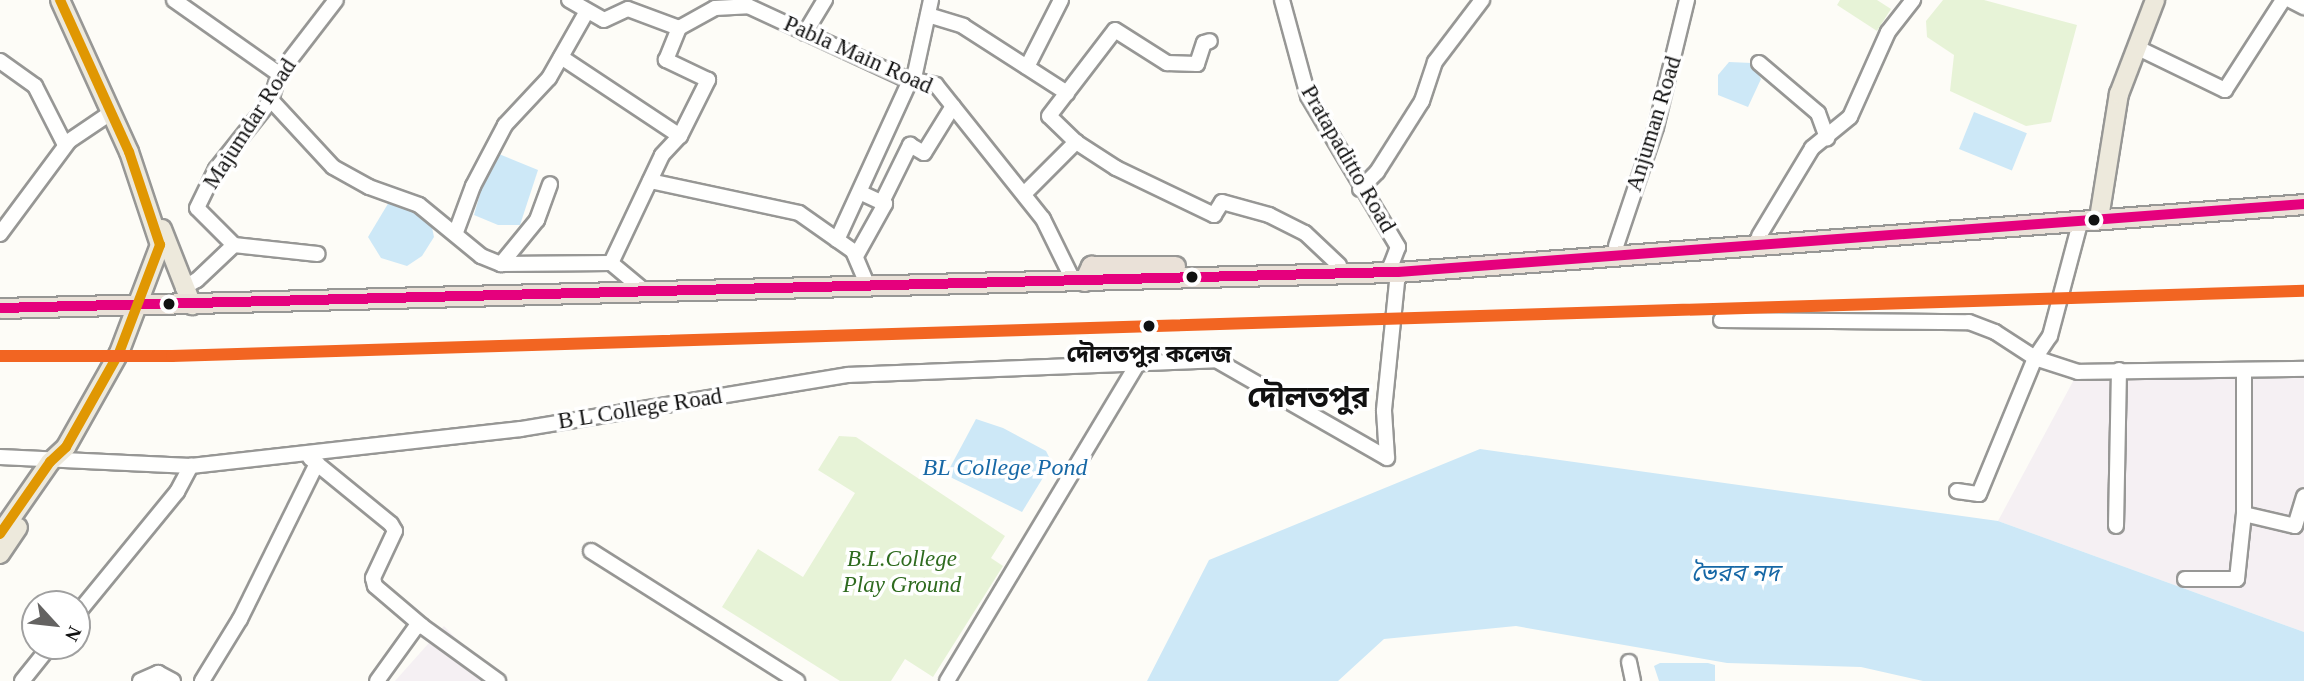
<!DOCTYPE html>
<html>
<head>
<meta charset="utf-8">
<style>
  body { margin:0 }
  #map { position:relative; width:2304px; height:681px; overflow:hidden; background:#fdfcf7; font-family:"Times New Roman","Noto Sans Bengali",serif }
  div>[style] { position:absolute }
  .industrial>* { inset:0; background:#f5f0f3 }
  .green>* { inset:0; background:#e7f3d7 }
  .water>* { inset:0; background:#cde8f7; transform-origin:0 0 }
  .roads { filter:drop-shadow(2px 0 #979795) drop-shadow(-2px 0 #979795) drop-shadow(0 2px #979795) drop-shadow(0 -2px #979795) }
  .minor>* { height:14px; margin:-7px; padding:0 7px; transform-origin:7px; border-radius:7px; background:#fffffe }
  .major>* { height:18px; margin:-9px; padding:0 9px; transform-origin:9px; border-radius:9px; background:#ede9dc }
  .highway>* { height:19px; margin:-9.5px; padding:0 9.5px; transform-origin:9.5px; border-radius:9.5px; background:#eae1d8 }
  .bus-1>* { height:10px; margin:-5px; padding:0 5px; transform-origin:5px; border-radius:5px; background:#e5007d }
  .bus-2>* { height:10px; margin:-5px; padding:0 5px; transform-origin:5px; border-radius:5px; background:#e09702 }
  .rail-1>* { height:12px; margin:-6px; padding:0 6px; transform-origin:6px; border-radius:6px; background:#f26522 }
  .dots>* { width:19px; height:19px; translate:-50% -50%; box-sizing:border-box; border:4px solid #fff; border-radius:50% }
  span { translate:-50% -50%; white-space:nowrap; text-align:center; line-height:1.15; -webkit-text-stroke:7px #fff; paint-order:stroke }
  .street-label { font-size:23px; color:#111 }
  .stop-label { font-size:23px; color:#111; font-weight:700 }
  .park-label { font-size:23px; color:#2f6b1f; font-style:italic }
  .water-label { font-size:24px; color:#1768a6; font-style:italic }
  .district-label { font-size:30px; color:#111; font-weight:700 }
  .north { position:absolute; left:21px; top:590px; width:70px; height:70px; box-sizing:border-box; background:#fff; border:2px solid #a0a0a0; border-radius:50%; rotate:117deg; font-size:19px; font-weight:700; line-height:28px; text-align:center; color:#111 }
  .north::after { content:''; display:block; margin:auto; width:24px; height:32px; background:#646362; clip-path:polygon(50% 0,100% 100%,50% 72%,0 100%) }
</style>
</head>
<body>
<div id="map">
  <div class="industrial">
    <i style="clip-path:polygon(2304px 361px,2304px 632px,1998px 521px,2078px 372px)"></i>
    <i style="clip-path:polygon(444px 626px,497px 681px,395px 681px)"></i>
  </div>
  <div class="green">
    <i style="clip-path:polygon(1840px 0,1877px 0,1891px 9px,1877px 31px,1837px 5px)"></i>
    <i style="clip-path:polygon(1943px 0,1984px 0,2077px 25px,2051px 122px,2026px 126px,1950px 91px,1954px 55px,1927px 37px,1926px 21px)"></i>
    <i style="clip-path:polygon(839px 436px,856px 437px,1005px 536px,991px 558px,1003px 566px,933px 677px,905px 659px,891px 681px,840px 681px,722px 607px,758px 549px,803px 577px,855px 493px,818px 470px)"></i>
  </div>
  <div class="water">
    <i style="clip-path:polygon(1729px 62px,1752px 63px,1761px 79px,1748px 107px,1718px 95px,1718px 75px)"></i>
    <i style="left:1974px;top:112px;width:57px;height:40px;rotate:22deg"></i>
    <i style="clip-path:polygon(499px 154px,538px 170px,520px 225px,498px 225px,474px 215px,489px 162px)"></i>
    <i style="clip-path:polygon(392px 197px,430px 218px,434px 237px,422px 256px,407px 266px,381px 258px,368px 237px)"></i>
    <i style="clip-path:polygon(976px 419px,1003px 428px,1046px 451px,1052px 463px,1022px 512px,946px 475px)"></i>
    <i style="clip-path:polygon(1480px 449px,1998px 521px,2304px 632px,2304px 681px,1923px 681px,1861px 667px,1727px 663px,1516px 626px,1384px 639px,1338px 681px,1147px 681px,1209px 560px)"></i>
    <i style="clip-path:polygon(1660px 663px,1708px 663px,1715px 665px,1715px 681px,1659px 681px,1654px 666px)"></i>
  </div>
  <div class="roads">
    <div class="minor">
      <i style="left:174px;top:0;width:128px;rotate:35.2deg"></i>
      <i style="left:569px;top:0;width:40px;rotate:29.7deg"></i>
      <i style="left:604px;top:20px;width:26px;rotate:-25deg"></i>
      <i style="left:628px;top:9px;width:54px;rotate:20.4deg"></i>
      <i style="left:1282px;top:0;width:99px;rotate:74.8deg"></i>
      <i style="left:1308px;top:96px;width:176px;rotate:59.2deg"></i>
      <i style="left:1398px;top:247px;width:19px;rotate:111deg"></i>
      <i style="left:1391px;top:265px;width:10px;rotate:45deg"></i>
      <i style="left:1398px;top:272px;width:140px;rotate:95.8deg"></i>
      <i style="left:1384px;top:411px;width:47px;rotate:86.3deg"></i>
      <i style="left:2290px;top:0;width:16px;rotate:27deg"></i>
      <i style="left:928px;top:15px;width:37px;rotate:17deg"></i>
      <i style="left:963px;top:26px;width:124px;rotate:32.8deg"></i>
      <i style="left:679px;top:28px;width:41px;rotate:-29.1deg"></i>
      <i style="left:715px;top:8px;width:33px;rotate:-3deg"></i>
      <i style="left:748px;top:6px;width:170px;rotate:24.8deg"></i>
      <i style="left:902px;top:77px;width:35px;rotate:13deg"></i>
      <i style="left:936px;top:85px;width:171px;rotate:51.4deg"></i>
      <i style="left:1043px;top:219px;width:66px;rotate:63.8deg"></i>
      <i style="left:805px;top:33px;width:39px;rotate:-59deg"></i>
      <i style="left:2136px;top:47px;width:99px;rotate:25.8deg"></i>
      <i style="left:2225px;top:90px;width:107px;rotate:-57.2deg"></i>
      <i style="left:561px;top:57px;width:143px;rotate:33.6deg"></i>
      <i style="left:0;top:61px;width:43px;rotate:35.5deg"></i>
      <i style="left:35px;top:86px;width:66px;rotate:63deg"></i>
      <i style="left:1759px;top:63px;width:77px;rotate:40.3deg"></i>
      <i style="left:1818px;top:113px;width:27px;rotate:70deg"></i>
      <i style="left:1027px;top:67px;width:75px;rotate:-63.1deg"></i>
      <i style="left:914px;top:78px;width:80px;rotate:-77.7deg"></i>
      <i style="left:271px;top:100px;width:91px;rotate:47.2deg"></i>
      <i style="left:333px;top:167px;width:41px;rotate:29.1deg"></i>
      <i style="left:369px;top:187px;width:53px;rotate:19.8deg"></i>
      <i style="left:419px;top:205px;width:80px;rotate:39.4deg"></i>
      <i style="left:481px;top:256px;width:22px;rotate:22deg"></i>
      <i style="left:501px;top:264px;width:110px;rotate:-0.5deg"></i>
      <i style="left:611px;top:263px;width:40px;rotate:40deg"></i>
      <i style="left:1076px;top:142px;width:48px;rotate:33deg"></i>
      <i style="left:1116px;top:168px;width:109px;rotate:25.6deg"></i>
      <i style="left:1214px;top:215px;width:15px;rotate:-58deg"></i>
      <i style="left:1222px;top:202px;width:49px;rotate:15.5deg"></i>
      <i style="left:1269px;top:215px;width:40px;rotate:26.6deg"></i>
      <i style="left:1305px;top:233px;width:47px;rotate:43.3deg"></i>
      <i style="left:650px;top:181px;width:152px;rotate:12.1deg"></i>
      <i style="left:799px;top:213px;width:66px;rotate:35.1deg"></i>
      <i style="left:853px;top:251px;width:36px;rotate:67deg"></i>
      <i style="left:1360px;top:189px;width:24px;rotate:-45deg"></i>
      <i style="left:1377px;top:172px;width:84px;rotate:-57.6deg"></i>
      <i style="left:1422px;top:101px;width:41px;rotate:-71.6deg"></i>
      <i style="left:1435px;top:62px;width:78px;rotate:-52.8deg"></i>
      <i style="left:1024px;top:194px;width:74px;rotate:-45deg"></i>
      <i style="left:1076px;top:142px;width:37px;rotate:-136deg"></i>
      <i style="left:1049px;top:116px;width:108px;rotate:-52.5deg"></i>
      <i style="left:1115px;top:30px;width:62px;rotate:32.4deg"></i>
      <i style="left:1167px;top:63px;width:30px;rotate:2deg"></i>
      <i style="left:1197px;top:64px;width:22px;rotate:-72deg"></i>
      <i style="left:1204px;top:43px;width:6px;rotate:-18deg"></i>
      <i style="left:882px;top:202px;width:64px;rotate:-63.8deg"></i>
      <i style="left:910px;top:145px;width:16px;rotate:30deg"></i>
      <i style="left:924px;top:153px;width:55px;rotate:-58.3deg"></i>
      <i style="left:456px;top:232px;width:49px;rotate:-69.7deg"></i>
      <i style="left:473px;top:186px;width:69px;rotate:-62.3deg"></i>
      <i style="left:505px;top:125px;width:64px;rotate:-46.9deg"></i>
      <i style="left:549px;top:78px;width:77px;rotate:-60.4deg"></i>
      <i style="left:0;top:234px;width:116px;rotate:-53.4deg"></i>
      <i style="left:69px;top:141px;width:52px;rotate:-34deg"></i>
      <i style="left:1759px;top:236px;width:103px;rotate:-58.9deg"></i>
      <i style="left:1812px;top:148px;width:49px;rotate:-39.2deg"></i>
      <i style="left:1850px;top:117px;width:93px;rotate:-65.9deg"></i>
      <i style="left:1888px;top:32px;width:41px;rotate:-52deg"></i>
      <i style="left:837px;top:240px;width:178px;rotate:-65.4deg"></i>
      <i style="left:234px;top:245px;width:52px;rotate:-135deg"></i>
      <i style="left:197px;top:208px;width:43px;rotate:-64deg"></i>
      <i style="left:216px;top:169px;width:88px;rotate:-51.4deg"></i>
      <i style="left:271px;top:100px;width:27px;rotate:-73deg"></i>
      <i style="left:279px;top:74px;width:93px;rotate:-52.4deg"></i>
      <i style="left:1616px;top:246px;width:126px;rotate:-71.4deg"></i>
      <i style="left:1656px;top:127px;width:131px;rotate:-76.3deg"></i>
      <i style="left:856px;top:256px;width:60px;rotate:-60.9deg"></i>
      <i style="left:885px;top:204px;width:26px;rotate:-155deg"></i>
      <i style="left:611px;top:263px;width:119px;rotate:-64.7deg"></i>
      <i style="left:662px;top:155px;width:26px;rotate:-47deg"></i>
      <i style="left:680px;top:136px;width:63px;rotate:-63.4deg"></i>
      <i style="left:708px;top:80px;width:47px;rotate:-154.5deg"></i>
      <i style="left:666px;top:60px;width:35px;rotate:-68deg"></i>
      <i style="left:501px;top:264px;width:57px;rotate:-50.7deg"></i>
      <i style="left:537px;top:220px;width:38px;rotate:-70deg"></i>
      <i style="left:183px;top:288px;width:16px;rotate:-30deg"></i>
      <i style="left:197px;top:280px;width:51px;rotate:-43.4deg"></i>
      <i style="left:234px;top:245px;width:84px;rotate:6.1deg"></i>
      <i style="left:1721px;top:320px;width:248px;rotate:0.5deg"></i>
      <i style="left:1969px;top:322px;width:28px;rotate:21deg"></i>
      <i style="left:1995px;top:332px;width:48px;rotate:33deg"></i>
      <i style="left:2035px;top:358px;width:45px;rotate:18deg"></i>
      <i style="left:2078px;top:372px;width:226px;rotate:-0.8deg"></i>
      <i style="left:0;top:457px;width:191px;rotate:2.7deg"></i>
      <i style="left:191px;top:466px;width:332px;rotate:-6.4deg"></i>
      <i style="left:521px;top:429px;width:331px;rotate:-9.4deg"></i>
      <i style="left:848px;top:375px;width:368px;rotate:-2.3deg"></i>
      <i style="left:1216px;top:360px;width:197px;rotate:29.8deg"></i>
      <i style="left:310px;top:458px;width:104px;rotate:39.2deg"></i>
      <i style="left:391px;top:524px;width:8px;rotate:60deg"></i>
      <i style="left:395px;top:531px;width:52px;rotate:115.1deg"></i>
      <i style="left:373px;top:578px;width:8px;rotate:76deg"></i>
      <i style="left:375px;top:586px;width:62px;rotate:40.4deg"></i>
      <i style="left:1957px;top:491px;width:22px;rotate:8deg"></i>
      <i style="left:1979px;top:494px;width:147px;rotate:-67.6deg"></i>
      <i style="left:2035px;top:358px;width:27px;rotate:-56deg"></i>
      <i style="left:2050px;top:336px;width:117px;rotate:-75.1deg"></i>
      <i style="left:2244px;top:514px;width:52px;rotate:13.2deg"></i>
      <i style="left:2295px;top:526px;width:31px;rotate:-73deg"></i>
      <i style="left:2116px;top:526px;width:156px;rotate:-88.9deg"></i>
      <i style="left:591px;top:551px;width:244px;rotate:32.3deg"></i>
      <i style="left:2185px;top:579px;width:52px"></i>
      <i style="left:2237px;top:579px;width:65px;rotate:-83.9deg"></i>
      <i style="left:2244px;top:514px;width:144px;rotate:-90deg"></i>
      <i style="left:77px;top:614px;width:158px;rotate:-50.7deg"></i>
      <i style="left:177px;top:492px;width:30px;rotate:-62deg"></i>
      <i style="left:1629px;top:662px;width:19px;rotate:78deg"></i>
      <i style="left:22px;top:681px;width:45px;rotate:-51.3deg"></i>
      <i style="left:140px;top:681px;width:20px;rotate:-24deg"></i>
      <i style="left:158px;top:673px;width:17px;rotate:28deg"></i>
      <i style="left:202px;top:681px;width:73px;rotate:-58.5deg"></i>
      <i style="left:240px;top:619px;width:174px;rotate:-63.7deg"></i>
      <i style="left:377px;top:681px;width:67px;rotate:-54.2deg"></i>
      <i style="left:416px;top:627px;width:6px;rotate:-9deg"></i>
      <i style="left:422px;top:626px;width:94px;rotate:35.9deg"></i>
      <i style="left:947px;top:681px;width:369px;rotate:-59deg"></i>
    </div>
    <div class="major">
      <i style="left:2100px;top:212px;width:120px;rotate:-80.9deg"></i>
      <i style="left:2119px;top:94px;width:101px;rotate:-69deg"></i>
      <i style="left:162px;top:229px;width:82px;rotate:68.5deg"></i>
      <i style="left:0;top:534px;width:88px;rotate:-55.2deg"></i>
      <i style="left:50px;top:462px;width:22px;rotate:-43deg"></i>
      <i style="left:66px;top:447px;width:108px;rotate:-60.6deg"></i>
      <i style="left:119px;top:353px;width:116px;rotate:-69.2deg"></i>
      <i style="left:160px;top:245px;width:98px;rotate:-108.4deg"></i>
      <i style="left:129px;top:152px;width:167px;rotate:-114.4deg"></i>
      <i style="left:0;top:554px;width:32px;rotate:-56deg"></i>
    </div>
    <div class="highway">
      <i style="left:1084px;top:281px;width:17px;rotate:-65deg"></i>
      <i style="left:1091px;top:266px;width:84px"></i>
      <i style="left:0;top:308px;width:1398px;rotate:-1.48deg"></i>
      <i style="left:1398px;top:272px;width:909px;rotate:-4.29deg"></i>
    </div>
  </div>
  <div class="bus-1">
    <i style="left:0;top:308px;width:1398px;rotate:-1.48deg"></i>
    <i style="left:1398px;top:272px;width:909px;rotate:-4.29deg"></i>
  </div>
  <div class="bus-2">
    <i style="left:0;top:534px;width:88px;rotate:-55.2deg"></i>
    <i style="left:50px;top:462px;width:22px;rotate:-43deg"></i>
    <i style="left:66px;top:447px;width:108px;rotate:-60.6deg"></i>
    <i style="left:119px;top:353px;width:116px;rotate:-69.2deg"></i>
    <i style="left:160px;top:245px;width:98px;rotate:-108.4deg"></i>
    <i style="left:129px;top:152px;width:167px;rotate:-114.4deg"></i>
  </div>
  <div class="rail-1">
    <i style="left:0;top:356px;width:172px"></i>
    <i style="left:172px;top:356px;width:2133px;rotate:-1.75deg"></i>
  </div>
  <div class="dots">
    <i style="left:2094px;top:220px;background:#111"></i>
    <i style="left:1192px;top:277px;background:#111"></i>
    <i style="left:169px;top:304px;background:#111"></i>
    <i style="left:1149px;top:326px;background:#111"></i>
  </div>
  <div class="street-label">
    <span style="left:858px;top:55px;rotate:24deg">Pabla Main Road</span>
    <span style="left:250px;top:124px;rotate:-57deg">Majumdar Road</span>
    <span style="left:1654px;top:124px;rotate:-73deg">Anjuman Road</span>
    <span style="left:1348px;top:159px;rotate:60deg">Pratapaditto Road</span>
    <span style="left:640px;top:409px;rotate:-9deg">B L College Road</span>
  </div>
  <div class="stop-label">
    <span style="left:1149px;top:355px">দৌলতপুর কলেজ</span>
  </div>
  <div class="park-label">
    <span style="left:902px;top:572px">B.L.College<br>Play Ground</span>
  </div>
  <div class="water-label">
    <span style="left:1005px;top:468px">BL College Pond</span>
    <span style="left:1735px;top:574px">ভৈরব নদ</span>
  </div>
  <div class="district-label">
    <span style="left:1308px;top:397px">দৌলতপুর</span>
  </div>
  <div class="north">N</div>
</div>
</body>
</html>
